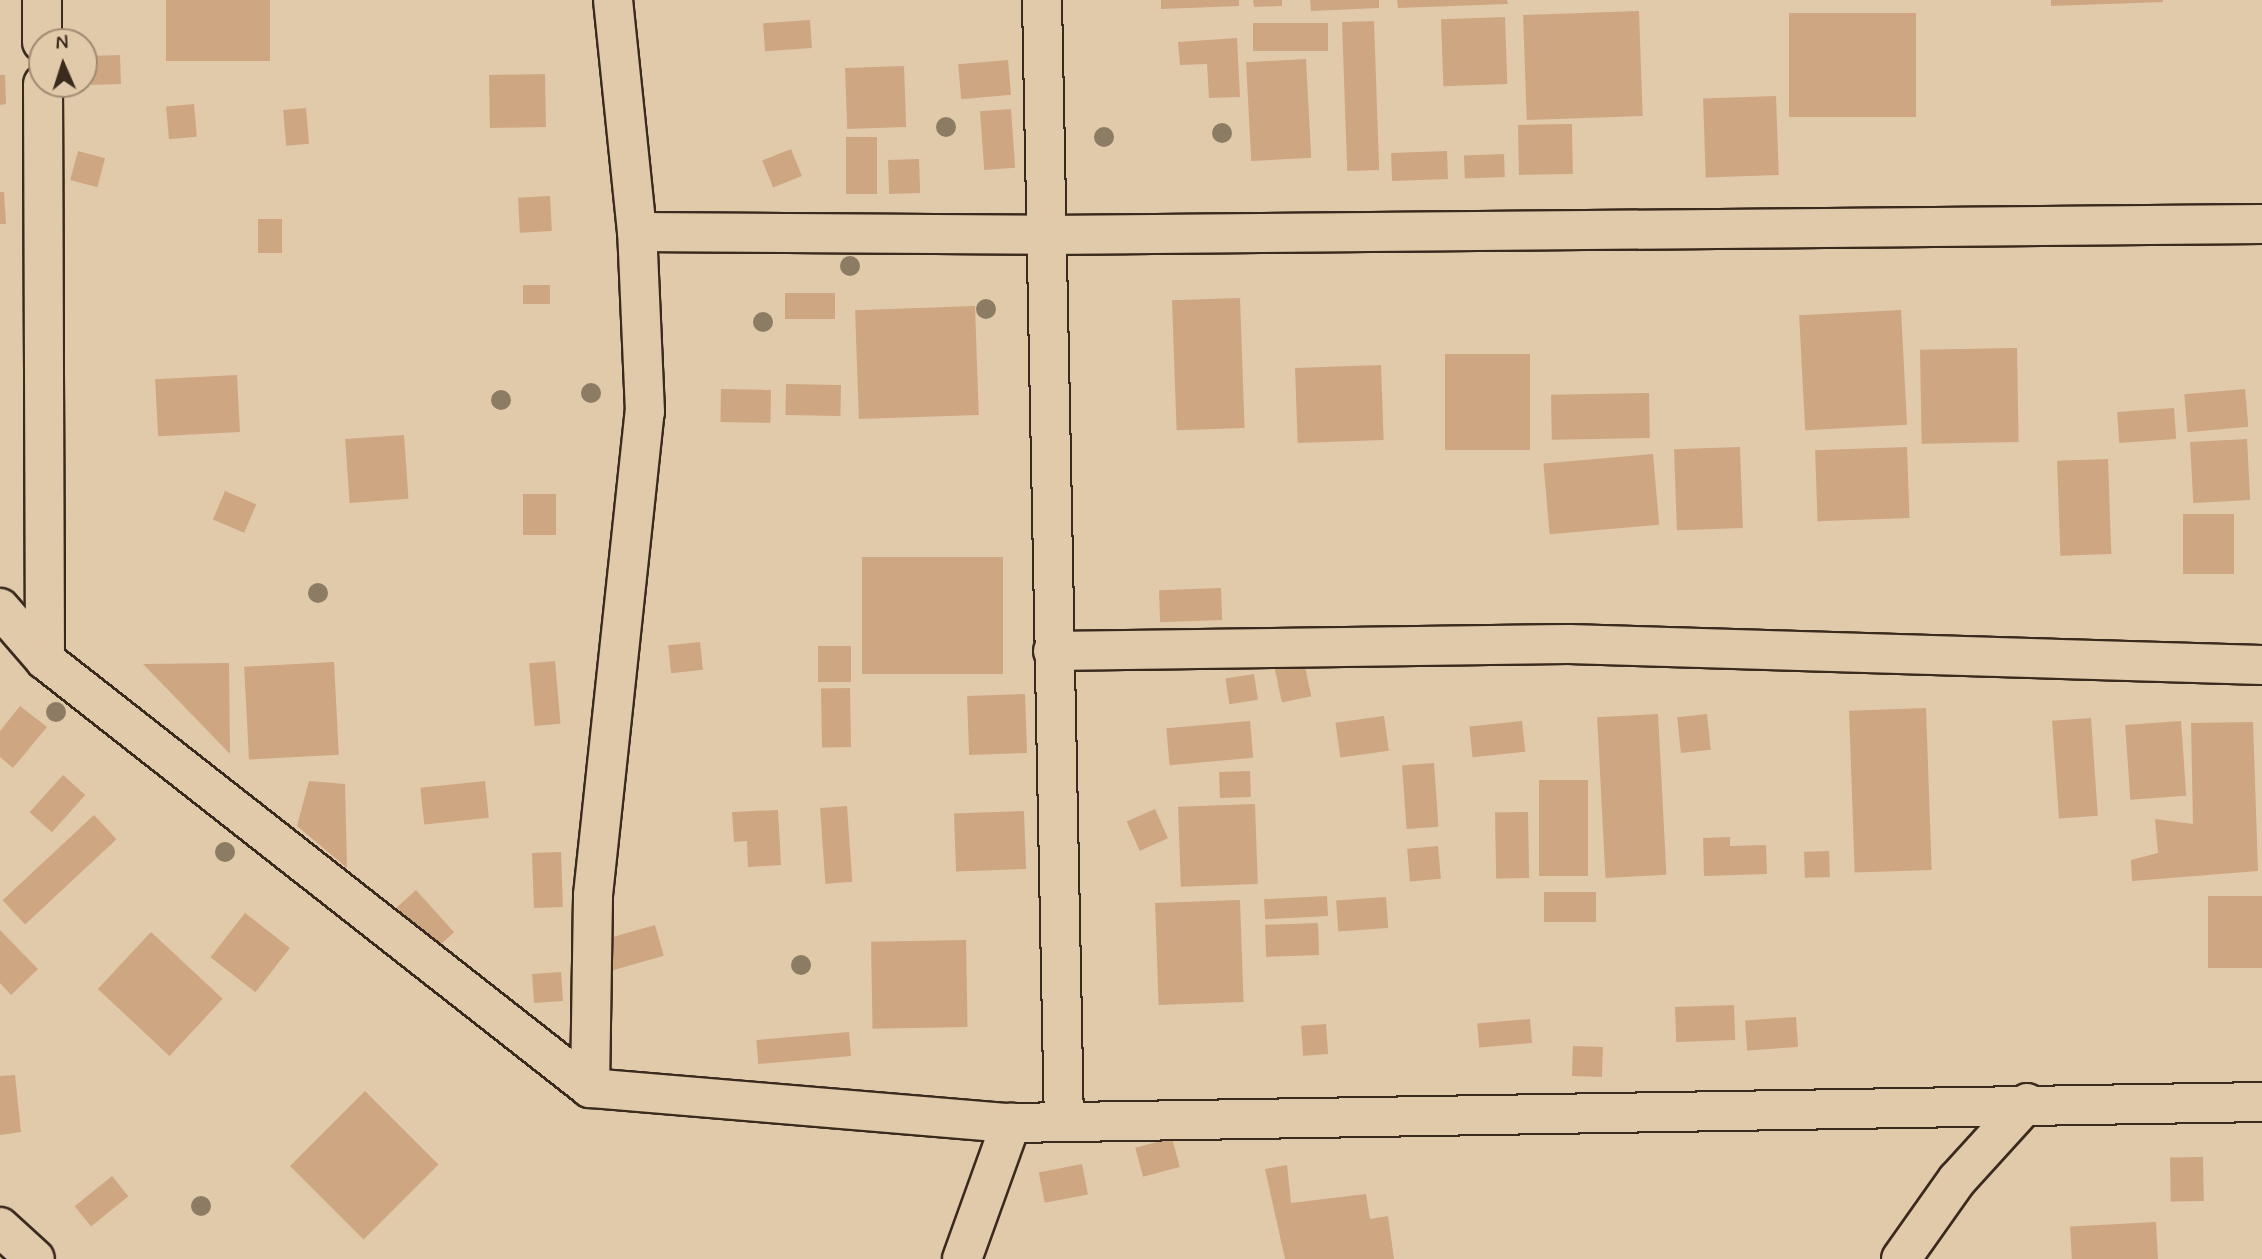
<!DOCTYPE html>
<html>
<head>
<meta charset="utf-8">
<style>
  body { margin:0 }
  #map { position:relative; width:2262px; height:1259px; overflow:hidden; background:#e1caaa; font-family:Mynerve,sans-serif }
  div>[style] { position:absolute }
  .building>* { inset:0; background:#cea682; transform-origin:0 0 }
  .roads { filter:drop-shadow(2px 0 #3b2a1e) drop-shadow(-2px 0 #3b2a1e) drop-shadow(0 2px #3b2a1e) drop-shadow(0 -2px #3b2a1e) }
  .minor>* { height:38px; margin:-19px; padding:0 19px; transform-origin:19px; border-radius:19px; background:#e1caaa }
  .trees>* { width:20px; height:20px; margin:-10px; border-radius:50%; background:#8d7c64 }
  span { translate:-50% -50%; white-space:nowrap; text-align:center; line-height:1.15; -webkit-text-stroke:6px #e1caaa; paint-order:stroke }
  .north { position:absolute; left:28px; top:28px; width:70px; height:70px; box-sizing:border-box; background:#e1caaa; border:2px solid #9f8a72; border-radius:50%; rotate:357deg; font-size:19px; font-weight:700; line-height:28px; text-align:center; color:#3b2a1e }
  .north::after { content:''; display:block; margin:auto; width:24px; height:32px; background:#3b2a1e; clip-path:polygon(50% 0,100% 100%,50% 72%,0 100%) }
</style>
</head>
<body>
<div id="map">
  <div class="building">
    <i style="left:166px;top:0;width:104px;height:61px"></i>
    <i style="clip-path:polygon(1161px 0,1239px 0,1239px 6px,1161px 9px)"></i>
    <i style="clip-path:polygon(1253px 0,1282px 0,1282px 6px,1254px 7px)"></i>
    <i style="clip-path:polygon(1310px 0,1379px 0,1379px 8px,1311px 11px)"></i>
    <i style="clip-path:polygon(1397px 0,1507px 0,1508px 4px,1398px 8px)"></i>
    <i style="clip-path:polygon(2051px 0,2163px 0,2163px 2px,2051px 6px)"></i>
    <i style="left:1639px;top:11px;width:105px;height:116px;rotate:88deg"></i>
    <i style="left:1789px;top:13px;width:127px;height:104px"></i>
    <i style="left:1505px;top:17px;width:67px;height:64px;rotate:88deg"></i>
    <i style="left:810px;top:20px;width:28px;height:47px;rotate:86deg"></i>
    <i style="left:1374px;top:21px;width:149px;height:32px;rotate:88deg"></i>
    <i style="left:1328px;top:23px;width:28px;height:75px;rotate:90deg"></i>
    <i style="clip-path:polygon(1237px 38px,1240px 97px,1209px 98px,1207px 64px,1180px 65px,1178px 42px)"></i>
    <i style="left:120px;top:55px;width:29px;height:30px;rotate:88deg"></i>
    <i style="left:1306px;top:59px;width:99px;height:60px;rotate:87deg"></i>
    <i style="left:1008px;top:60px;width:35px;height:50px;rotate:85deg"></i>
    <i style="left:904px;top:66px;width:61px;height:59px;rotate:88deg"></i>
    <i style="left:545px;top:74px;width:53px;height:56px;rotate:89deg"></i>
    <i style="clip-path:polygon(0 75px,5px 75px,6px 104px,0 105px)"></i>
    <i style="left:1776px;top:96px;width:79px;height:73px;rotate:88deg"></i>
    <i style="left:194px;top:104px;width:33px;height:28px;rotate:85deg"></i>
    <i style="left:306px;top:108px;width:36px;height:23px;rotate:85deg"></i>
    <i style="left:1011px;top:109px;width:59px;height:31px;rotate:86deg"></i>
    <i style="left:1572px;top:124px;width:50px;height:54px;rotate:89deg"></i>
    <i style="left:846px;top:137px;width:31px;height:57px"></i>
    <i style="left:791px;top:149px;width:29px;height:31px;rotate:68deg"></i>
    <i style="left:78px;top:151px;width:28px;height:30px;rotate:15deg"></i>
    <i style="left:1447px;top:151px;width:28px;height:56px;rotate:88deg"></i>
    <i style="left:1504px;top:154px;width:23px;height:40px;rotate:88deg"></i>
    <i style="left:919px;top:159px;width:34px;height:31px;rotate:88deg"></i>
    <i style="clip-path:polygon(0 192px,4px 192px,6px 224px,0 224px)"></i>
    <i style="left:550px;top:196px;width:35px;height:32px;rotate:87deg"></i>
    <i style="left:258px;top:219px;width:24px;height:34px"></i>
    <i style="left:523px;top:285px;width:27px;height:19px"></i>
    <i style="left:835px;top:293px;width:26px;height:50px;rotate:90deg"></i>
    <i style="left:1240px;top:298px;width:130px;height:68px;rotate:88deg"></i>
    <i style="left:975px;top:306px;width:109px;height:120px;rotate:88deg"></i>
    <i style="left:1901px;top:310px;width:115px;height:102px;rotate:87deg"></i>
    <i style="left:2017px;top:348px;width:94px;height:97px;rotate:89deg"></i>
    <i style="left:1445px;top:354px;width:85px;height:96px"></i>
    <i style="left:1381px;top:365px;width:75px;height:86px;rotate:88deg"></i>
    <i style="left:237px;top:375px;width:57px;height:82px;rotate:87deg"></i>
    <i style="left:786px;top:384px;width:55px;height:31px;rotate:1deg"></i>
    <i style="left:721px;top:389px;width:50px;height:33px;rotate:1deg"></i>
    <i style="left:2245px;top:389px;width:38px;height:61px;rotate:85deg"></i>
    <i style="left:1649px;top:393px;width:45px;height:98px;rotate:89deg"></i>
    <i style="left:2174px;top:408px;width:31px;height:57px;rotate:86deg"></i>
    <i style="left:404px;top:435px;width:64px;height:59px;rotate:86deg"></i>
    <i style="left:2247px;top:439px;width:61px;height:57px;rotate:87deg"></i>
    <i style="left:1740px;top:447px;width:81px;height:66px;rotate:88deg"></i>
    <i style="left:1907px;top:447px;width:71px;height:92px;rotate:88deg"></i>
    <i style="left:1653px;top:454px;width:71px;height:110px;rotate:85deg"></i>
    <i style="left:2108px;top:459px;width:95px;height:51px;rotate:88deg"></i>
    <i style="left:225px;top:491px;width:34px;height:31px;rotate:23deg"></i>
    <i style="left:556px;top:494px;width:41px;height:33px;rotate:90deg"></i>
    <i style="left:2183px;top:514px;width:51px;height:60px"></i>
    <i style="left:1003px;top:557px;width:117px;height:141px;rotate:90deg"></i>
    <i style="left:1221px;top:588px;width:32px;height:62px;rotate:88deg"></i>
    <i style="left:700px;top:642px;width:28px;height:32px;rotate:84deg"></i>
    <i style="left:851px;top:646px;width:36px;height:33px;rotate:90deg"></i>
    <i style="left:555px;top:661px;width:63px;height:26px;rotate:85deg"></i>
    <i style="left:334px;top:662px;width:93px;height:90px;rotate:87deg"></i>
    <i style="left:1304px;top:662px;width:35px;height:30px;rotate:78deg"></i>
    <i style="clip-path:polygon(229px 663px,230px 754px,143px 664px)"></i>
    <i style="left:1254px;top:674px;width:26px;height:29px;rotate:81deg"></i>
    <i style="left:850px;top:688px;width:59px;height:29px;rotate:89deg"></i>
    <i style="left:1025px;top:694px;width:59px;height:58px;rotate:88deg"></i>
    <i style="clip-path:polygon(20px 706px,47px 727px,13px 768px,0 757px,0 731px)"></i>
    <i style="left:1926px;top:708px;width:162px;height:77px;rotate:88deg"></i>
    <i style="left:1658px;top:714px;width:161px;height:61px;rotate:87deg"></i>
    <i style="left:1707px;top:714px;width:36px;height:30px;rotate:84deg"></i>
    <i style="left:1384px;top:716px;width:35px;height:49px;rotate:82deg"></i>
    <i style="left:2091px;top:718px;width:98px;height:39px;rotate:86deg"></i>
    <i style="left:1250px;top:721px;width:37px;height:84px;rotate:85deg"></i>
    <i style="left:1522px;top:721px;width:31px;height:53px;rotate:84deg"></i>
    <i style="left:2181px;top:721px;width:75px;height:56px;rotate:86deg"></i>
    <i style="clip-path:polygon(2253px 722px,2258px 871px,2132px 881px,2131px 860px,2158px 853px,2155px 819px,2193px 824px,2191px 723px)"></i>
    <i style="left:1434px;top:763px;width:64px;height:32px;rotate:86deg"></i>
    <i style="left:1250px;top:771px;width:26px;height:31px;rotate:88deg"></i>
    <i style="left:63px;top:775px;width:30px;height:50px;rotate:42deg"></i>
    <i style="left:1539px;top:780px;width:49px;height:96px"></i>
    <i style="clip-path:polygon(309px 781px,345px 784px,347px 868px,297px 826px)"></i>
    <i style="left:485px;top:781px;width:37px;height:65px;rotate:84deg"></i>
    <i style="left:1255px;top:804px;width:80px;height:77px;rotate:88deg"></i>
    <i style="left:847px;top:806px;width:76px;height:27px;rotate:86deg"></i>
    <i style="left:1155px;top:809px;width:32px;height:31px;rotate:66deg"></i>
    <i style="clip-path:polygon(778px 810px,781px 865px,748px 867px,747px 841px,734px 842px,732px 812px)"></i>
    <i style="left:1024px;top:811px;width:58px;height:70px;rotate:88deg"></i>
    <i style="left:1528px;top:812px;width:66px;height:33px;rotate:89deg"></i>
    <i style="left:94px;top:815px;width:33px;height:125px;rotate:47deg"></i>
    <i style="clip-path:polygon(1730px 837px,1730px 846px,1766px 845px,1767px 874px,1704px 876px,1703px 838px)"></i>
    <i style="left:1438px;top:846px;width:33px;height:31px;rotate:85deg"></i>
    <i style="left:1829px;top:851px;width:26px;height:25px;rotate:88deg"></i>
    <i style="left:561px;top:852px;width:55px;height:29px;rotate:88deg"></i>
    <i style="left:416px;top:890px;width:57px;height:26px;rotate:48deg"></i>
    <i style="left:1544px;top:892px;width:52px;height:30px"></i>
    <i style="left:1327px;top:896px;width:20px;height:63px;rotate:87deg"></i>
    <i style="left:2262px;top:896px;width:72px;height:54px;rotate:90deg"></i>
    <i style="left:1386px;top:897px;width:31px;height:50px;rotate:86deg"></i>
    <i style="left:1240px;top:900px;width:102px;height:85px;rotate:88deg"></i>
    <i style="left:245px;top:913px;width:57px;height:56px;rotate:38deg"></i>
    <i style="left:1318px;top:923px;width:32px;height:53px;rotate:88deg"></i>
    <i style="left:655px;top:925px;width:32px;height:53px;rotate:74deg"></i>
    <i style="clip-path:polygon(0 930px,38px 969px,11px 995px,0 983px)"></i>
    <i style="left:151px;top:932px;width:98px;height:78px;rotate:43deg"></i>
    <i style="left:966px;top:940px;width:87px;height:95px;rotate:89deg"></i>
    <i style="left:561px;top:972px;width:29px;height:29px;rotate:86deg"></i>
    <i style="left:1734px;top:1005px;width:35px;height:59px;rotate:88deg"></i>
    <i style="left:1796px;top:1017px;width:30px;height:51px;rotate:86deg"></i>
    <i style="left:1530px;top:1019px;width:24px;height:53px;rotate:85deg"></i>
    <i style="left:1326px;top:1024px;width:30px;height:25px;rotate:86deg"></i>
    <i style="left:849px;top:1032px;width:24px;height:93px;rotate:85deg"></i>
    <i style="left:1573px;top:1046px;width:30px;height:30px;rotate:2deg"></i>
    <i style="clip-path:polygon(15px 1075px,21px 1132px,0 1135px,0 1076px)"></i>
    <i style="left:365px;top:1091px;width:104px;height:106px;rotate:45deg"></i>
    <i style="left:1172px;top:1138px;width:30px;height:38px;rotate:75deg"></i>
    <i style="left:2203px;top:1157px;width:44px;height:33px;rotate:89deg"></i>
    <i style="left:1082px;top:1164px;width:31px;height:44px;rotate:79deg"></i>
    <i style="clip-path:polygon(1287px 1165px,1291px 1203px,1366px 1194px,1370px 1219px,1388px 1216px,1394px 1259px,1285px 1259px,1265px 1169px)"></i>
    <i style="left:112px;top:1176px;width:26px;height:48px;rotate:51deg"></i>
    <i style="left:2156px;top:1222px;width:37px;height:86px;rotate:87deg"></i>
  </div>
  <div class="roads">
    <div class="minor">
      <i style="left:42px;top:0;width:42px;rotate:90deg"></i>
      <i style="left:1042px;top:0;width:1122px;rotate:88.88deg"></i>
      <i style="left:43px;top:84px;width:576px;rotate:89.8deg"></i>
      <i style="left:637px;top:232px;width:409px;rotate:0.4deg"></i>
      <i style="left:1046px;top:235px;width:1216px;rotate:-0.52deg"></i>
      <i style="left:0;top:608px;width:69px;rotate:49.1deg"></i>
      <i style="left:45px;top:660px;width:693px;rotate:38.14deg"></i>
      <i style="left:590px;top:1088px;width:422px;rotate:4.8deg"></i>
      <i style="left:1011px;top:1123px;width:1251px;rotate:-0.96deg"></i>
      <i style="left:1053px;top:651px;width:516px;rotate:-0.78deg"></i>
      <i style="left:1569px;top:644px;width:693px;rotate:1.74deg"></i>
      <i style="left:590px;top:1088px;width:193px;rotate:-89.1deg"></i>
      <i style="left:593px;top:895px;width:486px;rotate:-83.9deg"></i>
      <i style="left:645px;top:412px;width:180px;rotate:-92.5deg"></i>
      <i style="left:637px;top:232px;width:233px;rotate:-95.9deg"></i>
      <i style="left:0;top:1227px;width:47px;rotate:42.4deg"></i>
      <i style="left:962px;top:1259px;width:145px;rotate:-70.2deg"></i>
      <i style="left:1901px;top:1259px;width:97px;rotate:-54.7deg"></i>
      <i style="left:1957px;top:1180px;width:104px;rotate:-47.7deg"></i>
    </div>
  </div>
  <div class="trees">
    <i style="left:946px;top:127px"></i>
    <i style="left:1222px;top:133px"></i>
    <i style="left:1104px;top:137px"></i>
    <i style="left:850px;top:266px"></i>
    <i style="left:986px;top:309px"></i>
    <i style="left:763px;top:322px"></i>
    <i style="left:591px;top:393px"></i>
    <i style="left:501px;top:400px"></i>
    <i style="left:318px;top:593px"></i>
    <i style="left:56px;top:712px"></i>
    <i style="left:225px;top:852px"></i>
    <i style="left:801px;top:965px"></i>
    <i style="left:201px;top:1206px"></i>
  </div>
  <div class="north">N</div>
</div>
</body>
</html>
